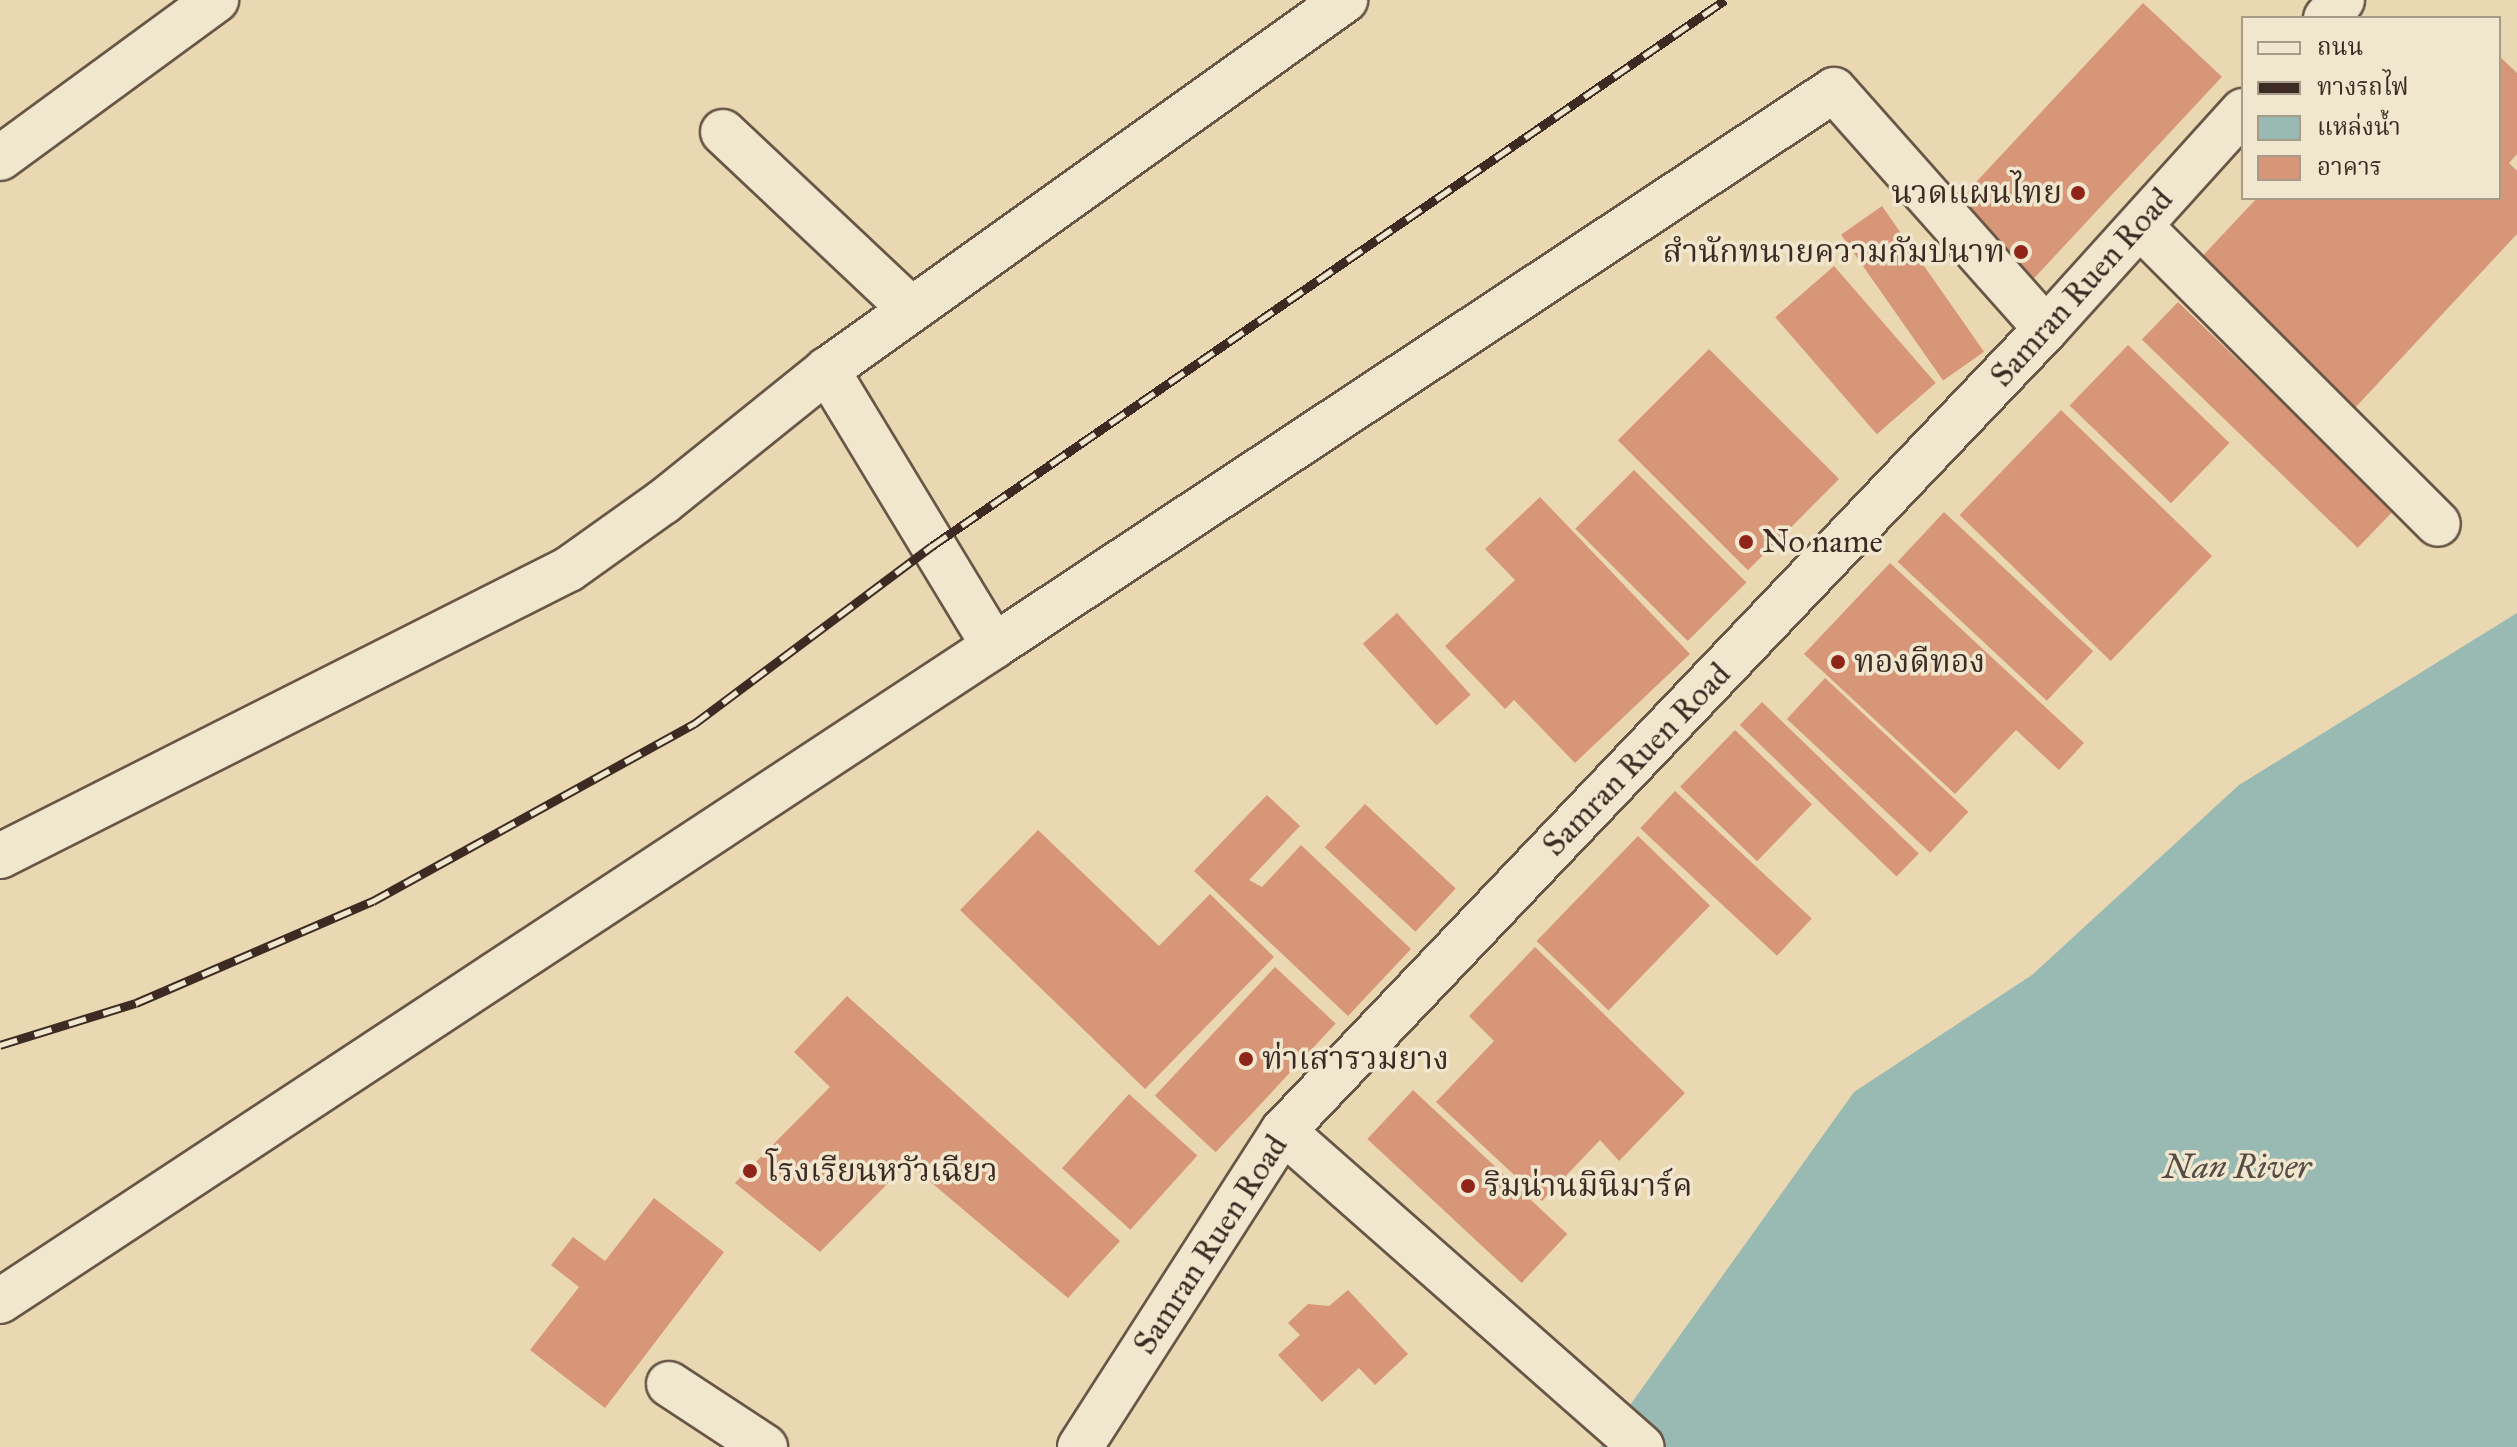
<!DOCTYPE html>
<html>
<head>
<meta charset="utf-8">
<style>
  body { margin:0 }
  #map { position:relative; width:2517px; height:1447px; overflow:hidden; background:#ead8b3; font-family:"IM FELL Great Primer","Noto Serif Thai",serif }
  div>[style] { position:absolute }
  .water>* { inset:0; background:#99b9b3 }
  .building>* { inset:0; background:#d79677; transform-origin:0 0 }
  .roads { filter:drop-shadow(2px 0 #685647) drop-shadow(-2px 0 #685647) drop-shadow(0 2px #685647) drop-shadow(0 -2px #685647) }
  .minor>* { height:44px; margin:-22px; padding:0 22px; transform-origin:22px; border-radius:22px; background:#f1e6ce }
  .rail>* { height:9px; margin-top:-4.5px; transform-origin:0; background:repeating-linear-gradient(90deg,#f1e6ce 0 18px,#3d2b23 0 36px); box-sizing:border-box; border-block:2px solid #3d2b23 }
  .dots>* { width:22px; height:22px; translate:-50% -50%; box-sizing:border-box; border:4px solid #f1e6ce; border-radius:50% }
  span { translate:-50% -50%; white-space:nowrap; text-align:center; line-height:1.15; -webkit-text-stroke:7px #f1e6ce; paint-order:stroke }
  .poi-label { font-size:32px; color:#3d2b23 }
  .right { translate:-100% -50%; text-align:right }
  .left { translate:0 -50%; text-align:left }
  .street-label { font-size:32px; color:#3d2b23 }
  .water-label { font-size:34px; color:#544e47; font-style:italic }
  .legend { position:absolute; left:2241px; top:16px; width:260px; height:184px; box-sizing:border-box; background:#f1e6ce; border:2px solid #a99b8a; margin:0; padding:10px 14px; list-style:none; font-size:24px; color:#3d2b23 }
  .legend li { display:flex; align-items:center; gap:16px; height:40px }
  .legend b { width:40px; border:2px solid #a99b8a }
</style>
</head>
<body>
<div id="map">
  <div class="water">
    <i style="clip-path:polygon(2517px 613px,2517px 1447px,1600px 1447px,1854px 1092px,2032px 975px,2239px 785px)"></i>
  </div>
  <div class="building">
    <i style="left:2143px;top:3px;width:108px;height:280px;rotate:43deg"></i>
    <i style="clip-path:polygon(2499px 56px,2517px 73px,2517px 154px,2509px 163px,2517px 171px,2517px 234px,2353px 410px,2195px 264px,2257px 198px,2499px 198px)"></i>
    <i style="left:1882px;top:206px;width:178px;height:50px;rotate:55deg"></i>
    <i style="left:1834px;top:266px;width:155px;height:78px;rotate:49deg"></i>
    <i style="left:2178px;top:302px;width:300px;height:52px;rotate:44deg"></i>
    <i style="left:2128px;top:345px;width:141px;height:84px;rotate:44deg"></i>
    <i style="left:1709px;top:349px;width:184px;height:129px;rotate:45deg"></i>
    <i style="left:2061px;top:410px;width:210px;height:146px;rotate:44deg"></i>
    <i style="left:1634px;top:470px;width:159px;height:83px;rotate:45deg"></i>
    <i style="clip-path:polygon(1540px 497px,1690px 654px,1575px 763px,1514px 700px,1505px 709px,1445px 646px,1515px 580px,1485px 549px)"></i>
    <i style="left:1944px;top:512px;width:204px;height:68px;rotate:43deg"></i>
    <i style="clip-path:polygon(1890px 563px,2084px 743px,2059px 770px,2016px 730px,1955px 794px,1804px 654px)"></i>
    <i style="left:1397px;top:613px;width:110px;height:46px;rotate:48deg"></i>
    <i style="left:1825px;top:678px;width:196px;height:56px;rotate:43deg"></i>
    <i style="left:1762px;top:702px;width:218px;height:32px;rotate:44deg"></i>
    <i style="left:1735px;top:730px;width:107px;height:79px;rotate:44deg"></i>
    <i style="left:1675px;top:791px;width:187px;height:51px;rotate:43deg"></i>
    <i style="clip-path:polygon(1267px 795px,1300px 826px,1249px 880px,1262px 887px,1301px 845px,1411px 949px,1348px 1016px,1194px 871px)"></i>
    <i style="left:1365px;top:804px;width:124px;height:59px;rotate:43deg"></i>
    <i style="clip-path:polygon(1038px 830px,1159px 946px,1210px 894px,1274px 957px,1145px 1089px,960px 910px)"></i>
    <i style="left:1638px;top:836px;width:100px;height:146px;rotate:44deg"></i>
    <i style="clip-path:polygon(1535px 947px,1685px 1093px,1619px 1161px,1600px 1140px,1542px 1201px,1436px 1102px,1494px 1041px,1469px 1016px)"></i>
    <i style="left:1275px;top:967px;width:83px;height:176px;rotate:43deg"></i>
    <i style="clip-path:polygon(847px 996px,1120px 1241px,1068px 1298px,908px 1163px,820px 1252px,735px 1183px,830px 1087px,794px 1052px)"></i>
    <i style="left:1413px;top:1090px;width:211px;height:67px;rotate:43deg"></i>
    <i style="left:1129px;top:1094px;width:92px;height:100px;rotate:42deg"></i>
    <i style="clip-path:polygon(654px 1198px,724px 1252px,605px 1408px,530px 1350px,579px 1287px,551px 1265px,573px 1237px,605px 1261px)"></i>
    <i style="clip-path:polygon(1348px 1290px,1408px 1354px,1375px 1385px,1359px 1368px,1322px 1402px,1278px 1355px,1300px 1335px,1288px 1323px,1308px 1304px,1329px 1306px)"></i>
  </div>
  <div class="roads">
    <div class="minor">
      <i style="left:2326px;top:18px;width:24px;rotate:-48deg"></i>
      <i style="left:723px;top:132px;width:258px;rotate:43.3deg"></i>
      <i style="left:0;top:158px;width:268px;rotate:-36.2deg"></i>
      <i style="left:2140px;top:226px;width:421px;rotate:45deg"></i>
      <i style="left:994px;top:646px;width:1007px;rotate:-33.5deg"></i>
      <i style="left:1834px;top:90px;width:319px;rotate:48.4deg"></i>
      <i style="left:0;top:856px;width:637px;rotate:-26.77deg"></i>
      <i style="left:569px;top:569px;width:115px;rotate:-35.5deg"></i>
      <i style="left:663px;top:502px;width:211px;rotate:-38.8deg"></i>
      <i style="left:1283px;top:1131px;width:478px;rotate:41.4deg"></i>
      <i style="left:0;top:1301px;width:1190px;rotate:-33.38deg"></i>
      <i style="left:994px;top:646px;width:323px;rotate:-121.2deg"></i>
      <i style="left:827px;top:370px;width:637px;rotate:-35.54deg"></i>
      <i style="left:669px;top:1384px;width:115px;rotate:33.3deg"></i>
      <i style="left:1080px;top:1447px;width:376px;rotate:-57.3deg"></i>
      <i style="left:1283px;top:1131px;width:1107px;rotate:-46.43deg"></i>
      <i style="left:2046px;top:329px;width:294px;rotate:-47.9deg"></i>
    </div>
  </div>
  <div class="rail">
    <i style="left:0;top:1045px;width:142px;rotate:-17.2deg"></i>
    <i style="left:136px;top:1003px;width:258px;rotate:-23.3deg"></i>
    <i style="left:373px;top:901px;width:367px;rotate:-28.9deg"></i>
    <i style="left:694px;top:724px;width:297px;rotate:-36.8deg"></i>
    <i style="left:932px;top:546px;width:963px;rotate:-34.55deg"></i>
  </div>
  <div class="dots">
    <i style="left:2078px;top:193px;background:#8f2418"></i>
    <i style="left:2021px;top:252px;background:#8f2418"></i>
    <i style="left:1746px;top:542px;background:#8f2418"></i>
    <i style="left:1838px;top:662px;background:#8f2418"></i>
    <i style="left:1246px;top:1059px;background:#8f2418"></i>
    <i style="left:750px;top:1171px;background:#8f2418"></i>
    <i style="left:1468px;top:1186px;background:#8f2418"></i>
  </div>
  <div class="poi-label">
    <span class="right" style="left:2062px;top:193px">นวดแผนไทย</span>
    <span class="right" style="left:2005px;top:252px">สำนักทนายความกัมปนาท</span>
    <span class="left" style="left:1762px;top:542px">No name</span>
    <span class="left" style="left:1854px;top:662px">ทองดีทอง</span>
    <span class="left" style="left:1262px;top:1059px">ท่าเสารวมยาง</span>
    <span class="left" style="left:766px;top:1171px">โรงเรียนหวัวเฉียว</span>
    <span class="left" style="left:1484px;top:1186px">ริมน่านมินิมาร์ค</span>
  </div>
  <div class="street-label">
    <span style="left:2082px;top:288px;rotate:-48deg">Samran Ruen Road</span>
    <span style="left:1637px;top:760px;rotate:-46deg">Samran Ruen Road</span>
    <span style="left:1211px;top:1245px;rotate:-57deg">Samran Ruen Road</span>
  </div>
  <div class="water-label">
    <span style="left:2237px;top:1167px">Nan River</span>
  </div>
  <ul class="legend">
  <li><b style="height:10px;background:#f1e6ce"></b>ถนน</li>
  <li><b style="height:10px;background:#3d2b23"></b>ทางรถไฟ</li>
  <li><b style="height:22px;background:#99b9b3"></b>แหล่งน้ำ</li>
  <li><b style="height:22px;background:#d79677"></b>อาคาร</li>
  </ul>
</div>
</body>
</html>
